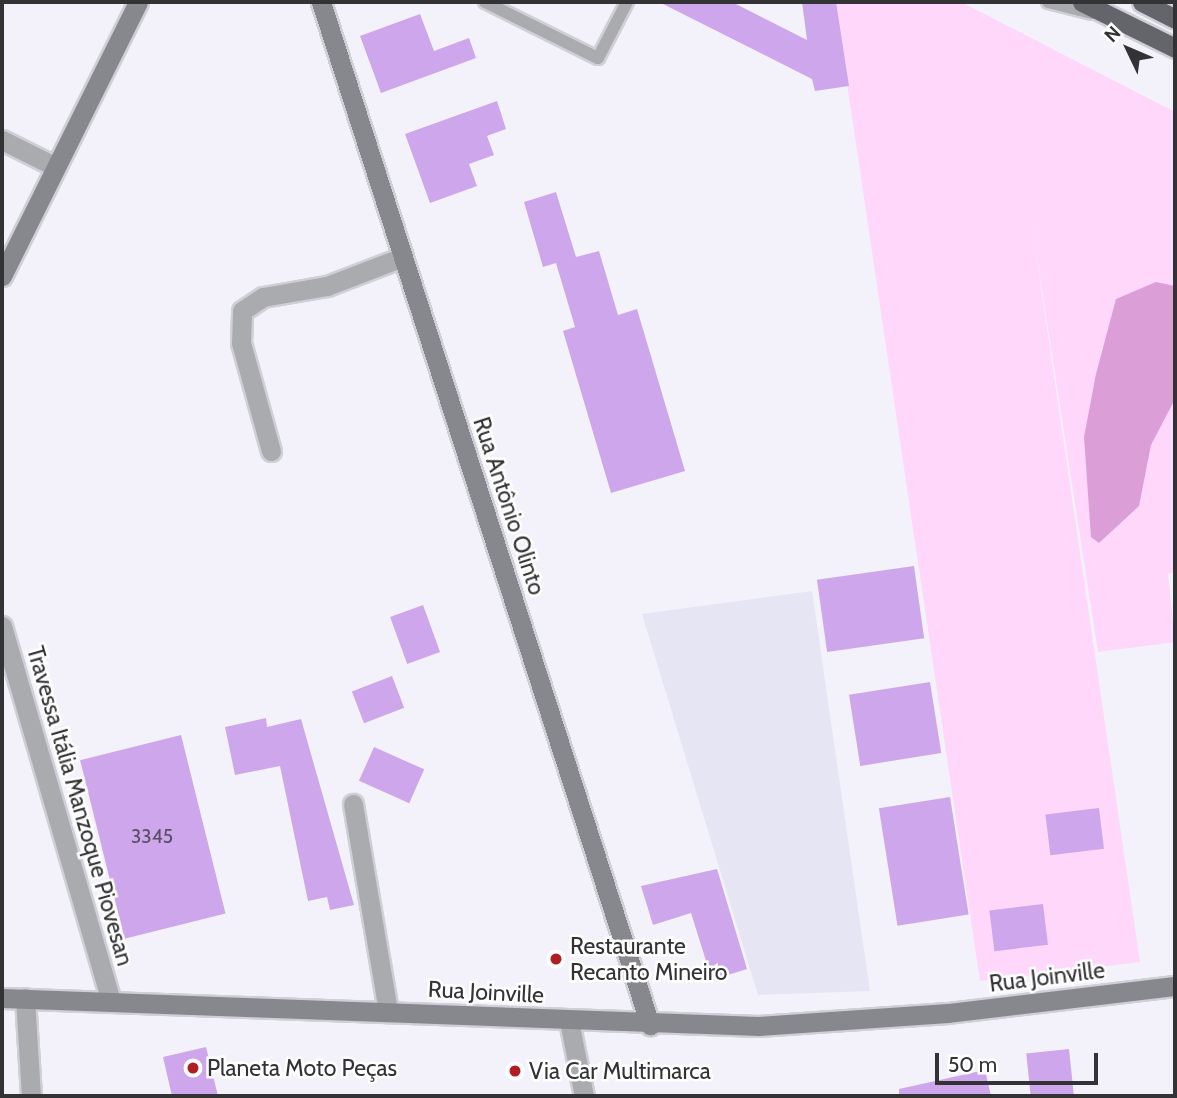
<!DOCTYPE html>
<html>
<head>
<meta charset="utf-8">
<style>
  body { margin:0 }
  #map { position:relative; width:1177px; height:1098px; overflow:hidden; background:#f3f2fa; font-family:Cabin,sans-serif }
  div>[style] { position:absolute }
  .built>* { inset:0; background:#e6e5f4 }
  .green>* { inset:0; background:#fed7fa }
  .forest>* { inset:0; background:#db9ed7 }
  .building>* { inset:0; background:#cea6ec; transform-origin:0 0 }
  .roads { filter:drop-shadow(2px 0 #d0cfd7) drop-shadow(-2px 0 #d0cfd7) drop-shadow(0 2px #d0cfd7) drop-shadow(0 -2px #d0cfd7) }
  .service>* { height:12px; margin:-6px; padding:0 6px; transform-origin:6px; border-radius:6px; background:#aaabae }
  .minor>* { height:19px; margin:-9.5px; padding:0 9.5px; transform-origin:9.5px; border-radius:9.5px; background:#aaabae }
  .tertiary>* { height:19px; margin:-9.5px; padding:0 9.5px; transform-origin:9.5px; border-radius:9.5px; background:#aaabae }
  .secondary>* { height:19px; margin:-9.5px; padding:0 9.5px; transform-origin:9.5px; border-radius:9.5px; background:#87888d }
  .trunk>* { height:19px; margin:-9.5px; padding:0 9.5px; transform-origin:9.5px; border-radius:9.5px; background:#63656b }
  .dots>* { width:19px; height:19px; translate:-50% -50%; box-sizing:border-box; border:4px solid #fff; border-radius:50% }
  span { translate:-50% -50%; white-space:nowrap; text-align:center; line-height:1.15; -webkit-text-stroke:5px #fff; paint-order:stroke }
  .number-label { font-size:19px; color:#5a4f63 }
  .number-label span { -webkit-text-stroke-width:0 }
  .street-label { font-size:23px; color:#333235 }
  .poi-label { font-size:23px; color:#333235 }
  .left { translate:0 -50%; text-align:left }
  .frame { position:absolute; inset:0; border:4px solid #333235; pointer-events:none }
  .north { position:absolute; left:1093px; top:14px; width:70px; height:70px; -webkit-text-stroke:5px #fff; paint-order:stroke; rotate:314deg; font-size:19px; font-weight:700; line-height:28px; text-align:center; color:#333235 }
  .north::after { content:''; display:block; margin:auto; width:24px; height:32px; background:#333235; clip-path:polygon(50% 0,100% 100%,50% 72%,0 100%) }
  .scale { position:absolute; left:935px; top:1053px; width:163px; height:32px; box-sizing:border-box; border:4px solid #333235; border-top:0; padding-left:9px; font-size:21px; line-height:24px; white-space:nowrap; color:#333235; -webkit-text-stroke:5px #fff; paint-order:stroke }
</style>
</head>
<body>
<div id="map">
  <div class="built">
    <i style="clip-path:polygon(812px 591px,870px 991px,758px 995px,642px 614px)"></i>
  </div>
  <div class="green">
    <i style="clip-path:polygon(835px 2px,961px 2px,1175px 112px,1175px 572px,1168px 574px,1175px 642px,1098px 652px,1031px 219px,1140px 962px,980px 981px)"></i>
  </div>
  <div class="forest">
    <i style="clip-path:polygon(1156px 282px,1175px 286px,1175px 399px,1151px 445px,1139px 506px,1099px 543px,1091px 537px,1084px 437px,1096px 374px,1116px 299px)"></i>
  </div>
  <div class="building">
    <i style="clip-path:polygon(659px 2px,732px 2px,807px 40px,802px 2px,836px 2px,849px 86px,815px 91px,812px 79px)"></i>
    <i style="clip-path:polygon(420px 14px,434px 51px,469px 38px,476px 58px,381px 93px,360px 36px)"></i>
    <i style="clip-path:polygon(497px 101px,506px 129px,487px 136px,494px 155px,469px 164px,477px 186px,430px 203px,405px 134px)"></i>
    <i style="clip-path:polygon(556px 192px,576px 257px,599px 251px,618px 315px,637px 309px,685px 471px,611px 493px,563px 331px,575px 327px,556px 263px,543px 267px,524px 202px)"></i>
    <i style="left:914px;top:566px;width:73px;height:98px;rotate:82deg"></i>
    <i style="left:423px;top:605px;width:50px;height:35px;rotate:70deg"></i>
    <i style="left:392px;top:676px;width:34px;height:43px;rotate:69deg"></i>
    <i style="left:930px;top:682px;width:72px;height:82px;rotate:81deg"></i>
    <i style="clip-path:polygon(266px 718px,267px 727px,301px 719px,354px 905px,330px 910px,327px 897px,308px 901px,280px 766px,235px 775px,225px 727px)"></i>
    <i style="left:181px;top:735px;width:184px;height:104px;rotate:76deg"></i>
    <i style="left:374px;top:747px;width:55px;height:37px;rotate:24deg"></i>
    <i style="left:950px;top:797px;width:119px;height:72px;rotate:81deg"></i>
    <i style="left:1099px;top:808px;width:41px;height:54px;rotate:83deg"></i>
    <i style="clip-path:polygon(717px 869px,747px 969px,712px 980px,691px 913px,653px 925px,641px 886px)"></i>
    <i style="left:1043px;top:904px;width:41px;height:54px;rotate:83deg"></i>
    <i style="clip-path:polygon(206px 1047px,218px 1096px,172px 1096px,163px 1057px)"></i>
    <i style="left:1069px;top:1049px;width:47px;height:43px;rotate:84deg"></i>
    <i style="clip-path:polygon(985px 1070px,991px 1096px,899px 1096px,899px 1089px)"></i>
  </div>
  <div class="roads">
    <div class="service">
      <i style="left:485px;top:2px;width:126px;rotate:26.4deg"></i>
      <i style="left:598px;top:58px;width:63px;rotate:-62.6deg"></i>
      <i style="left:1048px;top:2px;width:45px;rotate:14deg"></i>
    </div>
    <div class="minor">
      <i style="left:2px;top:140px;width:60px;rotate:26.6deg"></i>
      <i style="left:271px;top:451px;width:112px;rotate:-105.5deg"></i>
      <i style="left:241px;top:343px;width:32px;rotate:-88deg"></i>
      <i style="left:242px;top:311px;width:25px;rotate:-34deg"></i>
      <i style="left:263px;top:297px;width:65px;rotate:-9.8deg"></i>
      <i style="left:327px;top:286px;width:81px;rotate:-20.9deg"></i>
      <i style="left:2px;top:626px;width:390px;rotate:73.8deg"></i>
      <i style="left:353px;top:804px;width:211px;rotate:80.4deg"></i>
    </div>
    <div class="tertiary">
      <i style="left:25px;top:998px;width:98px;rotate:86.5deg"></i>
      <i style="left:569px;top:1021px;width:76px;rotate:78.7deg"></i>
    </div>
    <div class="secondary">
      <i style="left:321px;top:2px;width:1075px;rotate:72.17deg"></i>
      <i style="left:2px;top:276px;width:306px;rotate:-63.6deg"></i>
      <i style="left:2px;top:998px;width:757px;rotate:2.12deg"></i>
      <i style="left:758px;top:1026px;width:190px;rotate:-3.9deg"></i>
      <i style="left:948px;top:1013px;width:229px;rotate:-6.8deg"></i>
    </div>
    <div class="trunk">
      <i style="left:1082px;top:2px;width:104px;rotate:26.3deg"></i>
      <i style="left:1142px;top:2px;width:37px;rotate:27deg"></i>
    </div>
  </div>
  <div class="dots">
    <i style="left:556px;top:959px;background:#b01e23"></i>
    <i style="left:193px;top:1068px;background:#b01e23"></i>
    <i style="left:515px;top:1071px;background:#b01e23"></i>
  </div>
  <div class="number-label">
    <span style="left:152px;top:837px">3345</span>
  </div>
  <div class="street-label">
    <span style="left:509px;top:506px;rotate:72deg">Rua Antônio Olinto</span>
    <span style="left:80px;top:806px;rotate:74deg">Travessa Itália Manzoque Piovesan</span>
    <span style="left:1047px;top:977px;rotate:-7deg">Rua Joinville</span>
    <span style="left:486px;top:992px;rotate:3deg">Rua Joinville</span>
  </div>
  <div class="poi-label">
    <span class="left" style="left:570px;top:959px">Restaurante<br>Recanto Mineiro</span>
    <span class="left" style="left:207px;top:1068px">Planeta Moto Peças</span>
    <span class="left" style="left:529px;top:1071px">Via Car Multimarca</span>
  </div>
  <div class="frame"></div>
  <div class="north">N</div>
  <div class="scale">50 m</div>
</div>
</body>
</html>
